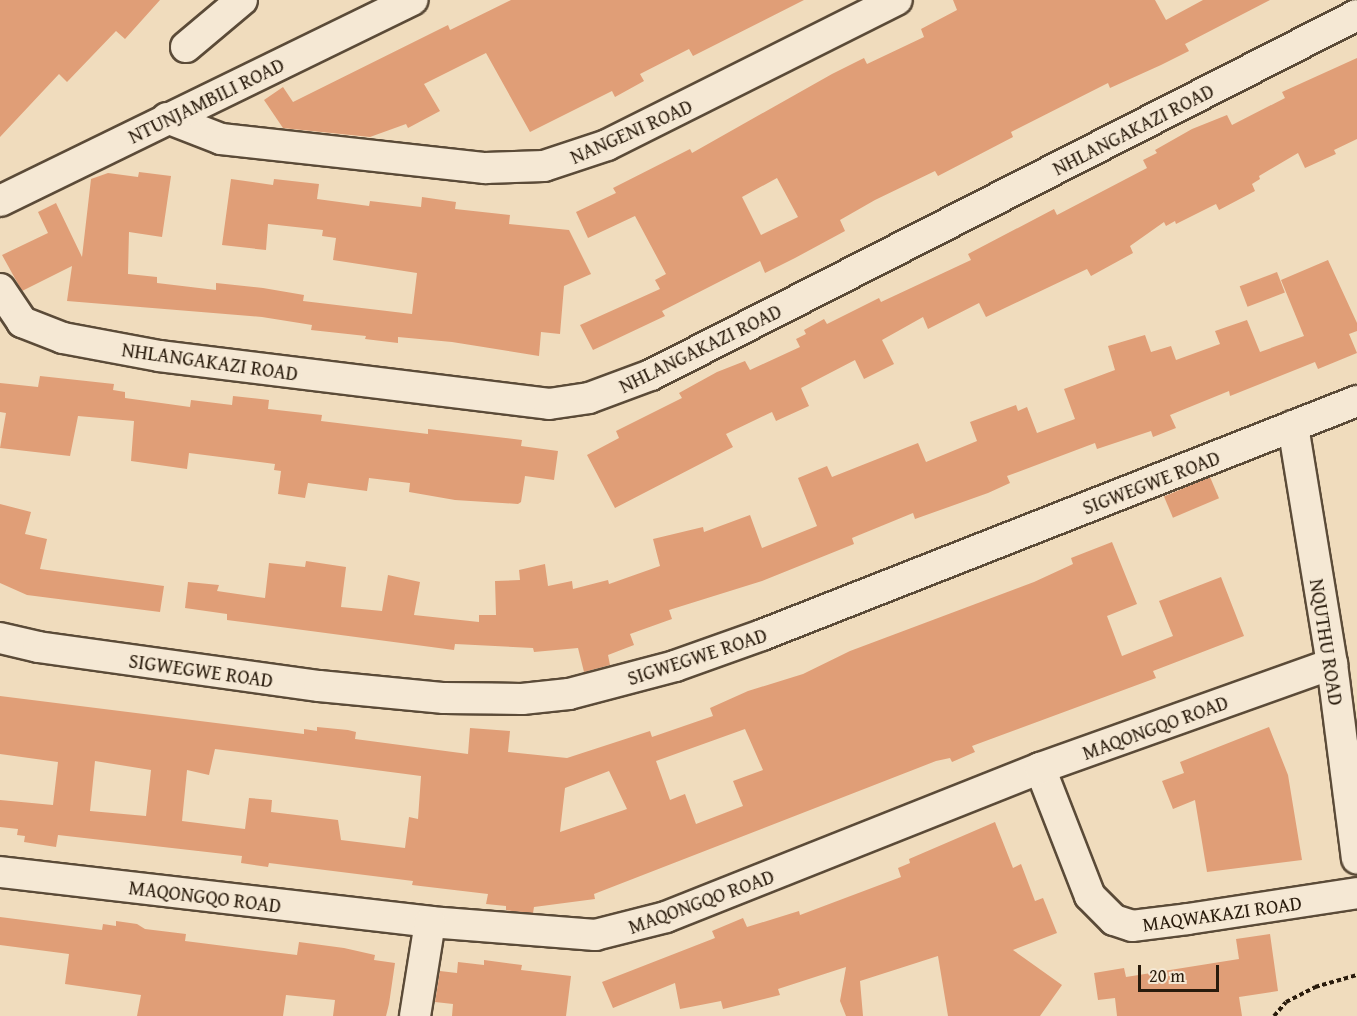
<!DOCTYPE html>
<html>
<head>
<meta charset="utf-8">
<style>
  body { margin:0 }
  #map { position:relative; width:1357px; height:1016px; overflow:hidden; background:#f0dcbd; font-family:"Gentium Book Plus",serif }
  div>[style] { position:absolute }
  .building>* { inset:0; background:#e09e77; transform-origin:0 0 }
  .path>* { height:4px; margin-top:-2px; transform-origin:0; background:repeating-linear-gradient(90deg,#291b0c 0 4.5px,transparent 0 7.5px) }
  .roads { filter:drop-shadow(2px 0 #5b4b38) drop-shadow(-2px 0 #5b4b38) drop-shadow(0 2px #5b4b38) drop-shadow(0 -2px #5b4b38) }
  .minor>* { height:30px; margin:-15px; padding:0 15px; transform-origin:15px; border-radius:15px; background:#f5e8d4 }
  span { translate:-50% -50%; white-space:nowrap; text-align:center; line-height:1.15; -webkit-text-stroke:5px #f5e8d4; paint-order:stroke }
  .street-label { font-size:20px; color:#291b0c }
  .scale { position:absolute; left:1138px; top:965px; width:81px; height:27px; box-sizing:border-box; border:3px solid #291b0c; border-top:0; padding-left:8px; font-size:18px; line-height:21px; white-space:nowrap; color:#291b0c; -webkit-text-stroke:4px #f5e8d4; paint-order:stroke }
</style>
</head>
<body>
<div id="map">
  <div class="building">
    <i style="clip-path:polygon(0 0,160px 0,125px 39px,116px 31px,67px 82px,59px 74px,0 137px)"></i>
    <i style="clip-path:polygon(511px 0,804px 0,693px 56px,689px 49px,640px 74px,644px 81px,615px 97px,612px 91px,530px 132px,486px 53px,424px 84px,440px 111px,408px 128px,406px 124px,370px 137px,283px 128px,264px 100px,283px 87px,293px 102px,448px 25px,450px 30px)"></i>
    <i style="clip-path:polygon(evenodd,953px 0,1155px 0,1166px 20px,1203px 0,1270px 0,1185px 44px,1189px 51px,1161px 65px,1110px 88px,1108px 83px,1011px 132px,1013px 137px,965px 162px,938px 176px,935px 171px,875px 200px,840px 220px,845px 231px,795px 258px,765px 273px,760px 261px,662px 311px,665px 316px,593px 350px,580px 325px,660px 289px,655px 280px,666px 274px,635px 216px,588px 238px,576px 212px,616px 193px,613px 188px,690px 149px,692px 153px,832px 74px,864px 58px,867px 64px,924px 37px,921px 29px,957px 10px,953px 0,777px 178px,798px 217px,761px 235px,742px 197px,777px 178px)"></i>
    <i style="clip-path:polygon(1357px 58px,1357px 139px,1334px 150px,1336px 154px,1305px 168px,1298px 153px,1259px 176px,1260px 179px,1252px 184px,1255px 191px,1219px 210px,1216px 204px,1176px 224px,1175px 221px,1166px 226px,1164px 222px,1130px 246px,1133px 253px,1091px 276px,1087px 269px,986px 317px,979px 303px,928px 329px,923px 317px,882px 340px,894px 364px,864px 379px,855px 360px,801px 388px,809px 406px,776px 421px,772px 412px,726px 434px,733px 447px,615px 508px,587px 455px,619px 438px,616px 431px,682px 398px,679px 393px,717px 372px,745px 361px,750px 370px,800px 347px,796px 339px,806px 334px,804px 330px,824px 319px,827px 324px,879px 298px,881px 302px,971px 260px,968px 254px,1054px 209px,1057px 215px,1147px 168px,1143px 160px,1157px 153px,1155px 150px,1192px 129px,1227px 115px,1232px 125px,1285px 98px,1282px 92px)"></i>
    <i style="clip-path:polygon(139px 172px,171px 176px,162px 237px,129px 232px,128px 274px,157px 277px,157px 283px,216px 290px,216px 283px,263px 288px,304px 295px,303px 301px,412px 314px,417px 273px,333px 260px,336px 238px,322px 236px,323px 230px,268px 224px,266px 250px,222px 245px,231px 179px,273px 185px,274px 179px,319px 184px,317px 199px,369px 206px,370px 201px,421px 207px,422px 197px,456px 202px,455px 209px,510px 215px,509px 224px,569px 230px,591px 274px,564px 286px,560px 334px,541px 332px,539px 356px,452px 342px,398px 337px,398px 343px,365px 339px,366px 336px,311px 330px,312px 325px,262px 317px,67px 301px,72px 266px,22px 291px,2px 255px,48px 233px,38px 212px,56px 203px,82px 257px,91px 179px,108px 173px,138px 177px)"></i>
    <i style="clip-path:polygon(1328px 260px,1357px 323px,1357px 331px,1349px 334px,1357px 353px,1318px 369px,1315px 362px,1230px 396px,1229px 391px,1170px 415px,1176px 428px,1153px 437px,1151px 431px,1097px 449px,1095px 443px,1007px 476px,1010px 483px,988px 493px,915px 519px,913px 513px,852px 538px,854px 544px,762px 581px,669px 610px,672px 619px,630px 634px,634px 645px,608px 655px,610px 665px,584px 672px,578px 648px,534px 652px,533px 648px,455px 644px,454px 650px,227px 620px,227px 614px,185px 608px,188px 582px,219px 585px,217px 591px,265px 598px,269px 563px,305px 567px,306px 561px,346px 567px,341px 607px,382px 611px,388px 575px,420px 582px,414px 615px,479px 622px,479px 615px,496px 615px,495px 581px,520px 580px,519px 570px,545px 564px,548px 586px,572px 581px,573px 589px,608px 580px,609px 584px,660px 566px,653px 539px,703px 527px,704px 532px,750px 515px,762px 548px,817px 526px,798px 478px,827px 466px,832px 477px,918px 443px,926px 462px,977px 441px,970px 422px,1016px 405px,1018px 411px,1027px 407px,1037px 433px,1075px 419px,1064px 389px,1115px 370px,1108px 346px,1145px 335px,1151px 352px,1171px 346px,1176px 360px,1220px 344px,1215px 331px,1247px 320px,1260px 352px,1304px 336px,1281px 280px)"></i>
    <i style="left:1277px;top:272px;width:22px;height:40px;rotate:69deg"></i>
    <i style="clip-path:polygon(40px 376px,114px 384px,113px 390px,125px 392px,125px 398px,190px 407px,191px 400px,232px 405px,233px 396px,269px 400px,268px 409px,322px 415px,321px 421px,428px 434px,428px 429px,522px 440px,521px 446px,558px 451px,554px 480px,525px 476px,521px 502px,518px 504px,455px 500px,409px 492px,410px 483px,369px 478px,367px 491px,308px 483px,305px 498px,278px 494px,281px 471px,274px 470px,275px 464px,189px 453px,187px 469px,131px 461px,134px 421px,78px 416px,70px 456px,0 448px,6px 413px,0 412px,0 383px,38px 387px)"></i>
    <i style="left:1210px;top:477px;width:23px;height:50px;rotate:67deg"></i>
    <i style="clip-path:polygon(0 504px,31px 512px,25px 534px,47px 539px,40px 569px,164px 586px,160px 612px,27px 595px,0 583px)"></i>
    <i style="clip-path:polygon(evenodd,1112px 542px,1137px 604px,1107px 616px,1122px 656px,1173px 636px,1159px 601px,1221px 577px,1244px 636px,1153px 671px,1156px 678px,972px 746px,975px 752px,952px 762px,950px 758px,936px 761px,594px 894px,595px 899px,534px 907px,533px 913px,512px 911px,506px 910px,506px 906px,486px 904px,488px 894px,412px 885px,413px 881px,269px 863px,268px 867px,241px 863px,242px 856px,58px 835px,56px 847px,24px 842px,25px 836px,17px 835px,18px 829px,0 827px,0 800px,53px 805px,58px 762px,0 754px,0 696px,304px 734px,304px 729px,317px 731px,317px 727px,348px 730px,356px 732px,355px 739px,468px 754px,470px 728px,510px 731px,508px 752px,567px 758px,650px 731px,652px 737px,713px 716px,710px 708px,748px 691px,803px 674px,850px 651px,1034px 582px,1073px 564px,1071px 558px,1112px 542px,745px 729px,763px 770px,733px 781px,743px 806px,696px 824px,685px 794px,670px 800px,656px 761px,745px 729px,1112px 542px,215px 749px,421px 776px,418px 819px,409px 817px,405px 848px,341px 840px,338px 820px,271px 812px,272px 800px,249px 798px,245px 829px,182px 821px,187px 770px,209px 775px,215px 749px,1112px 542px,95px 761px,151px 770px,146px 816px,90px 811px,95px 761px,1112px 542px,609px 771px,627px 809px,560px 832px,565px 788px,609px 771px)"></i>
    <i style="clip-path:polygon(1269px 727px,1288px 775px,1302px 860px,1207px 872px,1195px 800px,1173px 809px,1162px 781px,1184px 773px,1180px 762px)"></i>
    <i style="clip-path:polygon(995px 822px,1013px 868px,1021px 864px,1035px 901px,1043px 898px,1057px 933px,1013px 950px,1062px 985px,1040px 1016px,948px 1016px,938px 956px,860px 981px,863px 1016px,846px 1016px,840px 1001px,846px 967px,778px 989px,780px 995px,723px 1009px,721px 1001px,680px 1009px,675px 983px,613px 1008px,602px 982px,715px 938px,712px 931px,743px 918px,747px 927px,799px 911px,800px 915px,901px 877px,898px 868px,910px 863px,909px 859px)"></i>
    <i style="clip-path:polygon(0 917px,102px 930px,103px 924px,116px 926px,116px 921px,137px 924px,145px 929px,186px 934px,185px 941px,297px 955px,299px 942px,344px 948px,375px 955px,374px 960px,395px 963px,389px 1004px,386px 1016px,333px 1016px,335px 1000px,286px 995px,283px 1016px,137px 1016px,141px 995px,65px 984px,69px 954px,0 945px)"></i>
    <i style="clip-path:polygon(1270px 934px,1278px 991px,1239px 997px,1242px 1016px,1117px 1016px,1115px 998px,1098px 1000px,1094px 973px,1124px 968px,1126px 977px,1239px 959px,1236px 939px)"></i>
    <i style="clip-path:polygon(484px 960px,522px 965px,521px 970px,571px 976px,566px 1016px,452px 1016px,453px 1004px,435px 1002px,440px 971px,457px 973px,458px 962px,484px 965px)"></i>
  </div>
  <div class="path">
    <i style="left:1274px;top:1016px;width:18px;rotate:-49deg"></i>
    <i style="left:1286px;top:1002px;width:33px;rotate:-27deg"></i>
    <i style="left:1315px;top:987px;width:44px;rotate:-15.9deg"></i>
  </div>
  <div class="roads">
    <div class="minor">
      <i style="left:186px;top:47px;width:73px;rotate:-40deg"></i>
      <i style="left:167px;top:118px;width:58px;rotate:21.3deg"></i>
      <i style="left:221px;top:139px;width:266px;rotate:6.3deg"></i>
      <i style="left:485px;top:168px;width:59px;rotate:-1.9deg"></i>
      <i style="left:544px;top:166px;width:66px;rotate:-18.4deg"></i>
      <i style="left:607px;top:145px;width:324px;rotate:-26.6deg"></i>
      <i style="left:0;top:201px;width:459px;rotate:-26deg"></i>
      <i style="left:0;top:289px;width:40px;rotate:56deg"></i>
      <i style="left:22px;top:322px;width:44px;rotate:21.3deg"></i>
      <i style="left:63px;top:338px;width:98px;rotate:10.6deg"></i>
      <i style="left:159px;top:356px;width:393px;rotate:7deg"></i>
      <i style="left:549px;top:404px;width:40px;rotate:-8.5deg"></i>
      <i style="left:589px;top:398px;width:66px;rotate:-20.4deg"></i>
      <i style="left:651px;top:375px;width:792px;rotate:-27.02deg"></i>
      <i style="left:1293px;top:426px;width:241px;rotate:80.7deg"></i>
      <i style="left:1332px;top:664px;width:196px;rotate:82.7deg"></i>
      <i style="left:0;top:638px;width:39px;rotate:13deg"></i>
      <i style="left:38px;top:647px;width:284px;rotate:7.9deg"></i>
      <i style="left:319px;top:686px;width:126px;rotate:5.5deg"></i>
      <i style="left:444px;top:698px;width:78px;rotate:0.7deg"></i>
      <i style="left:522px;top:699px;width:47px;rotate:-6.1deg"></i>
      <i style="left:569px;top:694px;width:110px;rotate:-14.8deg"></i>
      <i style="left:675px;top:666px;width:92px;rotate:-19.6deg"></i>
      <i style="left:762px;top:635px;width:639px;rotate:-21.47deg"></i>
      <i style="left:1040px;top:768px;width:137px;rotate:68.7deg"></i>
      <i style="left:1090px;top:896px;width:34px;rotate:45deg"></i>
      <i style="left:1114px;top:920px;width:19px;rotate:18deg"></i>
      <i style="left:1132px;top:926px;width:56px;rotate:-7.1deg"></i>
      <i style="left:1188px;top:919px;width:171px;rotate:-8.7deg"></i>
      <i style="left:0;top:872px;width:433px;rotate:6.6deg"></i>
      <i style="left:430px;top:922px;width:166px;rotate:4.5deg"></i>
      <i style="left:595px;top:935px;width:73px;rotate:-14.2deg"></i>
      <i style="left:666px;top:917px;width:403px;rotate:-21.7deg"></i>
      <i style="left:1040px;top:768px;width:310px;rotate:-19.6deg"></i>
      <i style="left:415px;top:1016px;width:95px;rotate:-80.9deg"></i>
    </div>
  </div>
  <div class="street-label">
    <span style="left:206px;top:100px;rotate:-26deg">NTUNJAMBILI ROAD</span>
    <span style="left:1133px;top:129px;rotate:-27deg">NHLANGAKAZI ROAD</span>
    <span style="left:631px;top:131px;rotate:-24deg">NANGENI ROAD</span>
    <span style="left:700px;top:348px;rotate:-26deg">NHLANGAKAZI ROAD</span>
    <span style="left:210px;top:361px;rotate:8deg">NHLANGAKAZI ROAD</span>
    <span style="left:1151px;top:482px;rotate:-21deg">SIGWEGWE ROAD</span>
    <span style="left:1327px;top:642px;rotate:81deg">NQUTHU ROAD</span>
    <span style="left:697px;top:656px;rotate:-18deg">SIGWEGWE ROAD</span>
    <span style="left:201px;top:670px;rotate:8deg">SIGWEGWE ROAD</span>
    <span style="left:1155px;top:727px;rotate:-20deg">MAQONGQO ROAD</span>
    <span style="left:205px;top:896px;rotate:7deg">MAQONGQO ROAD</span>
    <span style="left:701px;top:901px;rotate:-20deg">MAQONGQO ROAD</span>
    <span style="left:1222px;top:913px;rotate:-8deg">MAQWAKAZI ROAD</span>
  </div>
  <div class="scale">20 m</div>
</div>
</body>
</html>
